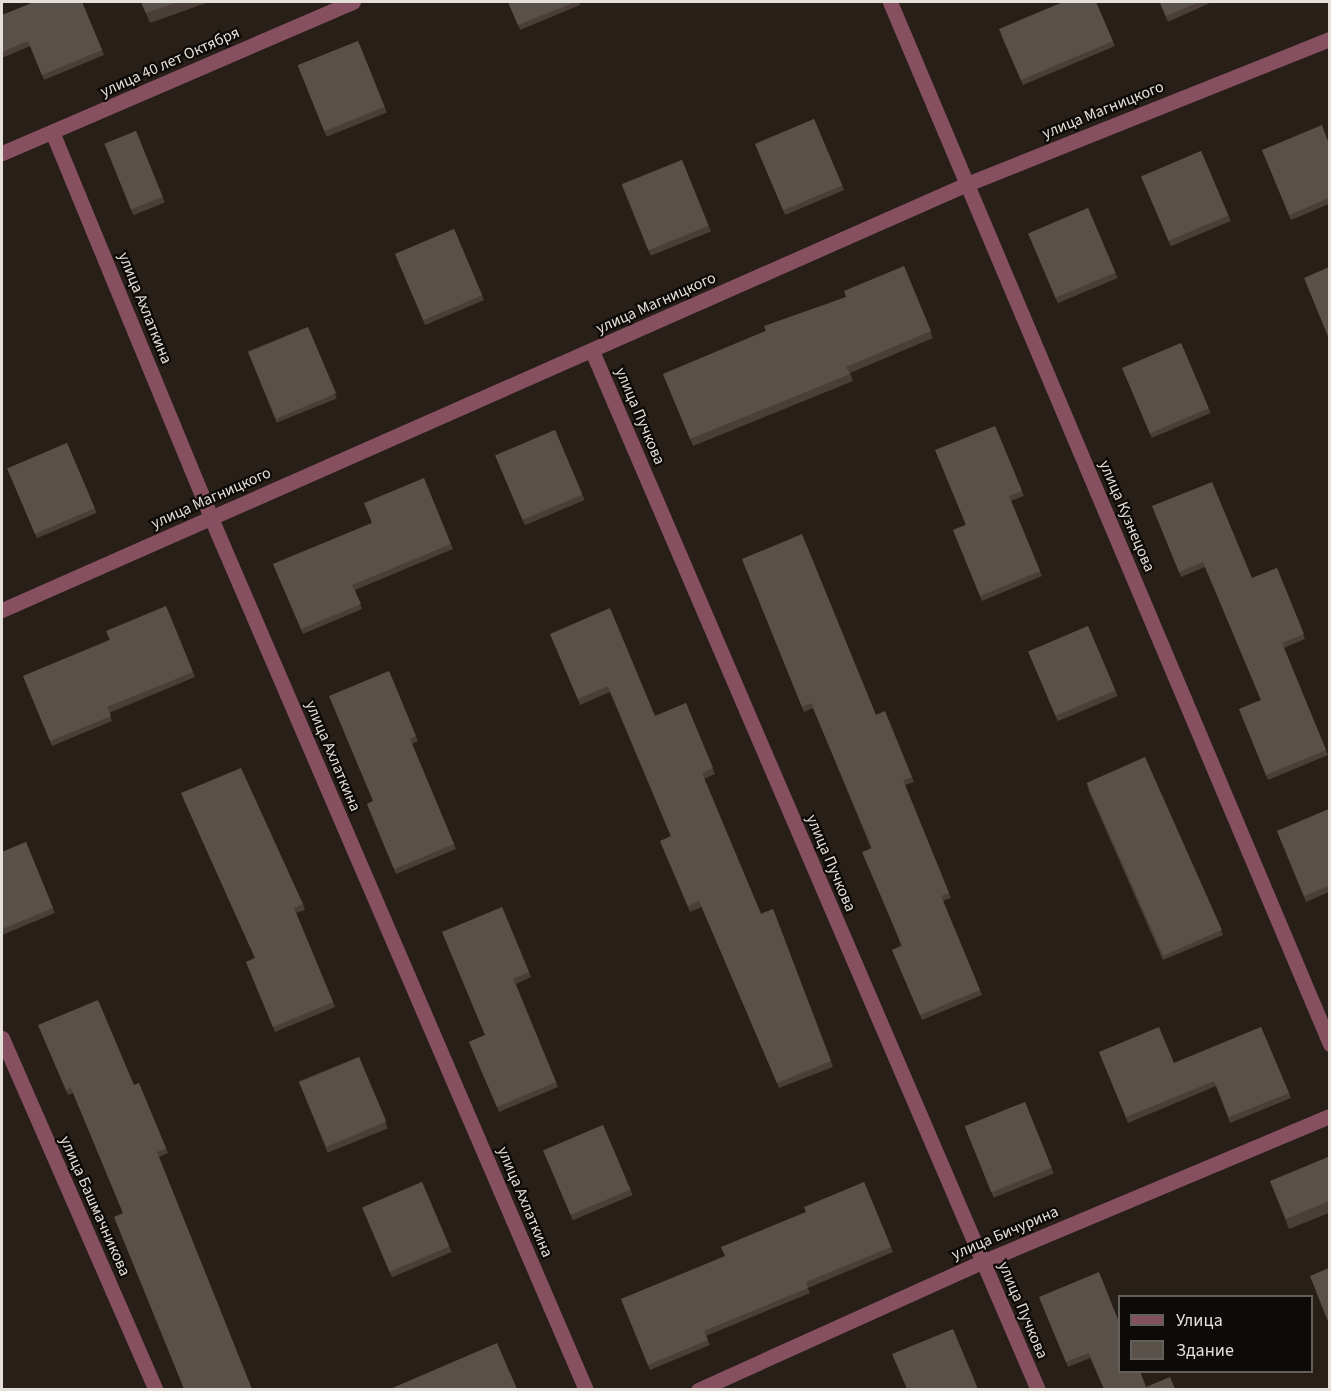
<!DOCTYPE html>
<html>
<head>
<meta charset="utf-8">
<style>
  body { margin:0 }
  #map { position:relative; width:1331px; height:1391px; overflow:hidden; background:#281f18; font-family:"Source Sans 3",sans-serif }
  div>[style] { position:absolute }
  .minor>* { height:15px; margin:-7.5px; padding:0 7.5px; transform-origin:7.5px; border-radius:7.5px; background:#875061 }
  .wall>* { inset:0; background:#493f38; transform-origin:0 0 }
  .building>* { inset:0; background:#5a504a; transform-origin:0 0 }
  span { translate:-50% -50%; white-space:nowrap; text-align:center; line-height:1.15; -webkit-text-stroke:4.5px #0d0a07; paint-order:stroke }
  .street-label { font-size:16px; color:#e5dfda }
  .frame { position:absolute; inset:0; border:3px solid #e5dfda; pointer-events:none }
  .legend { position:absolute; left:1118px; top:1295px; width:195px; height:78px; box-sizing:border-box; background:#0d0a07; border:2px solid #635f5b; margin:0; padding:8px 10px; list-style:none; font-size:18px; color:#e5dfda }
  .legend li { display:flex; align-items:center; gap:12px; height:30px }
  .legend b { width:30px; border:2px solid #635f5b }
</style>
</head>
<body>
<div id="map">
  <div class="minor">
    <i style="left:890px;top:2px;width:1131px;rotate:67.11deg"></i>
    <i style="left:53px;top:134px;width:415px;rotate:67.6deg"></i>
    <i style="left:211px;top:518px;width:949px;rotate:66.73deg"></i>
    <i style="left:2px;top:153px;width:382px;rotate:-23.3deg"></i>
    <i style="left:592px;top:351px;width:1131px;rotate:66.77deg"></i>
    <i style="left:2px;top:610px;width:1055px;rotate:-23.82deg"></i>
    <i style="left:967px;top:184px;width:391px;rotate:-21.8deg"></i>
    <i style="left:2px;top:1038px;width:384px;rotate:66.4deg"></i>
    <i style="left:698px;top:1390px;width:312px;rotate:-24.3deg"></i>
    <i style="left:982px;top:1262px;width:377px;rotate:-22.8deg"></i>
  </div>
  <div class="wall">
    <i style="clip-path:polygon(82px 2px,104px 55px,44px 80px,30px 46px,2px 58px,2px 15px)"></i>
    <i style="clip-path:polygon(141px 2px,209px 2px,150px 23px)"></i>
    <i style="clip-path:polygon(508px 2px,579px 2px,580px 5px,520px 30px)"></i>
    <i style="clip-path:polygon(1159px 2px,1212px 2px,1168px 22px)"></i>
    <i style="clip-path:polygon(1001px 35px,1113px 41px,1115px 46px,1023px 85px)"></i>
    <i style="left:358px;top:41px;width:77px;height:65px;rotate:68deg"></i>
    <i style="left:814px;top:119px;width:77px;height:64px;rotate:67deg"></i>
    <i style="left:136px;top:131px;width:77px;height:34px;rotate:68deg"></i>
    <i style="clip-path:polygon(1329px 144px,1329px 204px,1291px 220px,1262px 150px)"></i>
    <i style="left:1201px;top:151px;width:76px;height:65px;rotate:67deg"></i>
    <i style="left:682px;top:160px;width:77px;height:65px;rotate:68deg"></i>
    <i style="left:1088px;top:208px;width:76px;height:65px;rotate:67deg"></i>
    <i style="left:454px;top:229px;width:77px;height:64px;rotate:67deg"></i>
    <i style="clip-path:polygon(904px 266px,933px 338px,850px 373px,853px 381px,693px 446px,663px 374px,846px 297px)"></i>
    <i style="left:308px;top:327px;width:77px;height:65px;rotate:68deg"></i>
    <i style="left:1181px;top:343px;width:76px;height:64px;rotate:67deg"></i>
    <i style="clip-path:polygon(995px 426px,1024px 496px,1011px 501px,1042px 576px,982px 601px,953px 530px,965px 525px)"></i>
    <i style="left:555px;top:430px;width:76px;height:65px;rotate:67deg"></i>
    <i style="left:67px;top:443px;width:76px;height:65px;rotate:67deg"></i>
    <i style="clip-path:polygon(1152px 506px,1252px 578px,1277px 568px,1305px 639px,1284px 648px,1328px 755px,1268px 780px,1239px 709px,1261px 700px,1205px 567px,1181px 577px)"></i>
    <i style="clip-path:polygon(372px 523px,451px 544px,453px 549px,355px 590px,362px 609px,303px 634px,273px 564px)"></i>
    <i style="clip-path:polygon(742px 559px,876px 715px,912px 777px,914px 782px,905px 785px,951px 898px,943px 901px,982px 995px,922px 1020px,892px 950px,901px 946px,871px 848px,813px 708px,804px 712px)"></i>
    <i style="clip-path:polygon(166px 606px,195px 677px,109px 713px,112px 721px,52px 746px,23px 676px,109px 640px)"></i>
    <i style="left:1088px;top:626px;width:76px;height:65px;rotate:67deg"></i>
    <i style="clip-path:polygon(550px 634px,655px 716px,686px 703px,715px 774px,704px 779px,761px 914px,773px 909px,833px 1067px,779px 1088px,702px 907px,690px 912px,660px 841px,671px 837px,610px 692px,580px 705px)"></i>
    <i style="clip-path:polygon(389px 671px,418px 741px,412px 744px,456px 849px,396px 874px,367px 804px,373px 801px)"></i>
    <i style="clip-path:polygon(1087px 787px,1221px 930px,1223px 935px,1163px 960px)"></i>
    <i style="clip-path:polygon(183px 798px,303px 904px,305px 910px,296px 913px,335px 1007px,275px 1032px,246px 962px,255px 958px)"></i>
    <i style="clip-path:polygon(1329px 809px,1329px 892px,1306px 902px,1277px 831px)"></i>
    <i style="clip-path:polygon(26px 842px,55px 913px,2px 935px,2px 852px)"></i>
    <i style="clip-path:polygon(502px 907px,531px 977px,516px 984px,558px 1087px,499px 1112px,469px 1042px,485px 1035px)"></i>
    <i style="clip-path:polygon(38px 1025px,134px 1085px,166px 1148px,168px 1153px,159px 1157px,123px 1213px,73px 1093px,68px 1095px)"></i>
    <i style="clip-path:polygon(1261px 1027px,1291px 1098px,1230px 1123px,1216px 1086px,1128px 1123px,1099px 1052px,1174px 1063px)"></i>
    <i style="left:359px;top:1057px;width:77px;height:65px;rotate:68deg"></i>
    <i style="left:1025px;top:1102px;width:77px;height:65px;rotate:68deg"></i>
    <i style="left:603px;top:1125px;width:76px;height:65px;rotate:67deg"></i>
    <i style="clip-path:polygon(1329px 1160px,1329px 1213px,1289px 1229px,1270px 1181px)"></i>
    <i style="left:422px;top:1182px;width:76px;height:65px;rotate:67deg"></i>
    <i style="clip-path:polygon(864px 1182px,893px 1252px,808px 1288px,810px 1293px,706px 1336px,710px 1345px,650px 1370px,621px 1299px,725px 1257px,806px 1212px)"></i>
    <i style="clip-path:polygon(1039px 1297px,1146px 1387px,1104px 1389px,1090px 1358px,1068px 1367px)"></i>
  </div>
  <div class="building">
    <i style="clip-path:polygon(34px 2px,82px 2px,102px 50px,42px 75px,28px 41px,2px 52px,2px 15px)"></i>
    <i style="clip-path:polygon(141px 2px,178px 2px,146px 13px)"></i>
    <i style="clip-path:polygon(508px 2px,575px 2px,518px 25px)"></i>
    <i style="clip-path:polygon(1063px 2px,1096px 2px,1113px 41px,1021px 80px,999px 29px)"></i>
    <i style="clip-path:polygon(1160px 2px,1199px 2px,1166px 16px)"></i>
    <i style="left:358px;top:41px;width:71px;height:65px;rotate:68deg"></i>
    <i style="left:814px;top:119px;width:72px;height:64px;rotate:67deg"></i>
    <i style="clip-path:polygon(1322px 125px,1329px 144px,1329px 198px,1289px 215px,1262px 150px)"></i>
    <i style="left:136px;top:131px;width:71px;height:34px;rotate:68deg"></i>
    <i style="left:1201px;top:151px;width:70px;height:65px;rotate:67deg"></i>
    <i style="left:682px;top:160px;width:71px;height:65px;rotate:68deg"></i>
    <i style="left:1088px;top:208px;width:70px;height:65px;rotate:67deg"></i>
    <i style="left:454px;top:229px;width:72px;height:64px;rotate:67deg"></i>
    <i style="clip-path:polygon(904px 266px,931px 331px,846px 367px,850px 374px,690px 439px,663px 374px,766px 331px,764px 326px,846px 297px,844px 291px)"></i>
    <i style="clip-path:polygon(1329px 267px,1329px 339px,1304px 278px)"></i>
    <i style="left:308px;top:327px;width:72px;height:65px;rotate:67deg"></i>
    <i style="left:1181px;top:343px;width:71px;height:64px;rotate:67deg"></i>
    <i style="clip-path:polygon(995px 426px,1022px 491px,1009px 496px,1040px 571px,980px 596px,953px 530px,966px 525px,935px 450px)"></i>
    <i style="left:555px;top:430px;width:70px;height:65px;rotate:67deg"></i>
    <i style="left:67px;top:443px;width:71px;height:65px;rotate:67deg"></i>
    <i style="clip-path:polygon(424px 478px,451px 544px,352px 585px,361px 604px,301px 629px,273px 564px,372px 523px,364px 503px)"></i>
    <i style="clip-path:polygon(1212px 482px,1252px 578px,1277px 568px,1304px 634px,1282px 643px,1326px 750px,1266px 775px,1239px 709px,1261px 700px,1203px 562px,1179px 572px,1152px 506px)"></i>
    <i style="clip-path:polygon(802px 534px,876px 715px,885px 711px,912px 777px,903px 780px,949px 893px,941px 896px,980px 990px,920px 1015px,892px 950px,902px 946px,862px 852px,872px 848px,811px 703px,802px 707px,742px 559px)"></i>
    <i style="clip-path:polygon(166px 606px,193px 672px,107px 707px,111px 716px,50px 741px,23px 676px,110px 640px,106px 631px)"></i>
    <i style="clip-path:polygon(610px 608px,655px 716px,686px 703px,713px 768px,702px 773px,761px 914px,773px 909px,831px 1061px,777px 1083px,699px 901px,688px 906px,660px 841px,671px 836px,608px 686px,578px 699px,550px 634px)"></i>
    <i style="left:1088px;top:626px;width:70px;height:65px;rotate:67deg"></i>
    <i style="clip-path:polygon(389px 671px,416px 736px,410px 739px,454px 844px,394px 869px,367px 804px,373px 801px,329px 696px)"></i>
    <i style="left:1145px;top:757px;width:189px;height:64px;rotate:66deg"></i>
    <i style="clip-path:polygon(241px 768px,303px 904px,294px 908px,333px 1002px,273px 1027px,246px 962px,255px 958px,181px 793px)"></i>
    <i style="clip-path:polygon(1329px 809px,1329px 886px,1304px 896px,1277px 831px)"></i>
    <i style="clip-path:polygon(26px 842px,53px 908px,2px 929px,2px 852px)"></i>
    <i style="clip-path:polygon(502px 907px,529px 972px,513px 979px,556px 1082px,497px 1107px,469px 1042px,485px 1035px,442px 932px)"></i>
    <i style="clip-path:polygon(98px 1000px,134px 1085px,139px 1083px,166px 1148px,157px 1152px,252px 1389px,184px 1389px,114px 1217px,123px 1213px,71px 1088px,66px 1090px,38px 1025px)"></i>
    <i style="clip-path:polygon(1159px 1027px,1174px 1063px,1261px 1027px,1289px 1093px,1229px 1117px,1214px 1081px,1126px 1117px,1099px 1052px)"></i>
    <i style="left:359px;top:1057px;width:70px;height:65px;rotate:67deg"></i>
    <i style="left:1025px;top:1102px;width:71px;height:65px;rotate:68deg"></i>
    <i style="left:603px;top:1125px;width:70px;height:65px;rotate:67deg"></i>
    <i style="clip-path:polygon(1328px 1157px,1329px 1160px,1329px 1201px,1286px 1219px,1270px 1181px)"></i>
    <i style="left:422px;top:1182px;width:70px;height:65px;rotate:67deg"></i>
    <i style="clip-path:polygon(864px 1182px,891px 1247px,806px 1282px,808px 1288px,704px 1331px,708px 1340px,648px 1365px,621px 1299px,725px 1256px,721px 1247px,806px 1212px,804px 1207px)"></i>
    <i style="clip-path:polygon(1329px 1268px,1329px 1324px,1310px 1276px)"></i>
    <i style="clip-path:polygon(1099px 1272px,1119px 1322px,1119px 1371px,1140px 1371px,1146px 1387px,1170px 1377px,1175px 1389px,1104px 1389px,1089px 1353px,1066px 1362px,1039px 1297px)"></i>
    <i style="clip-path:polygon(953px 1329px,978px 1389px,907px 1389px,892px 1354px)"></i>
    <i style="clip-path:polygon(497px 1343px,517px 1389px,390px 1389px)"></i>
  </div>
  <div class="street-label">
    <span style="left:170px;top:62px;rotate:-24deg">улица 40 лет Октября</span>
    <span style="left:1103px;top:110px;rotate:-22deg">улица Магницкого</span>
    <span style="left:656px;top:303px;rotate:-24deg">улица Магницкого</span>
    <span style="left:145px;top:308px;rotate:68deg">улица Ахлаткина</span>
    <span style="left:640px;top:416px;rotate:67deg">улица Пучкова</span>
    <span style="left:211px;top:498px;rotate:-24deg">улица Магницкого</span>
    <span style="left:1127px;top:516px;rotate:67deg">улица Кузнецова</span>
    <span style="left:333px;top:756px;rotate:67deg">улица Ахлаткина</span>
    <span style="left:831px;top:863px;rotate:67deg">улица Пучкова</span>
    <span style="left:525px;top:1202px;rotate:67deg">улица Ахлаткина</span>
    <span style="left:95px;top:1206px;rotate:66deg">улица Башмачникова</span>
    <span style="left:1005px;top:1233px;rotate:-23deg">улица Бичурина</span>
    <span style="left:1023px;top:1310px;rotate:67deg">улица Пучкова</span>
  </div>
  <div class="frame"></div>
  <ul class="legend">
  <li><b style="height:8px;background:#875061"></b>Улица</li>
  <li><b style="height:16px;background:#5a504a"></b>Здание</li>
  </ul>
</div>
</body>
</html>
